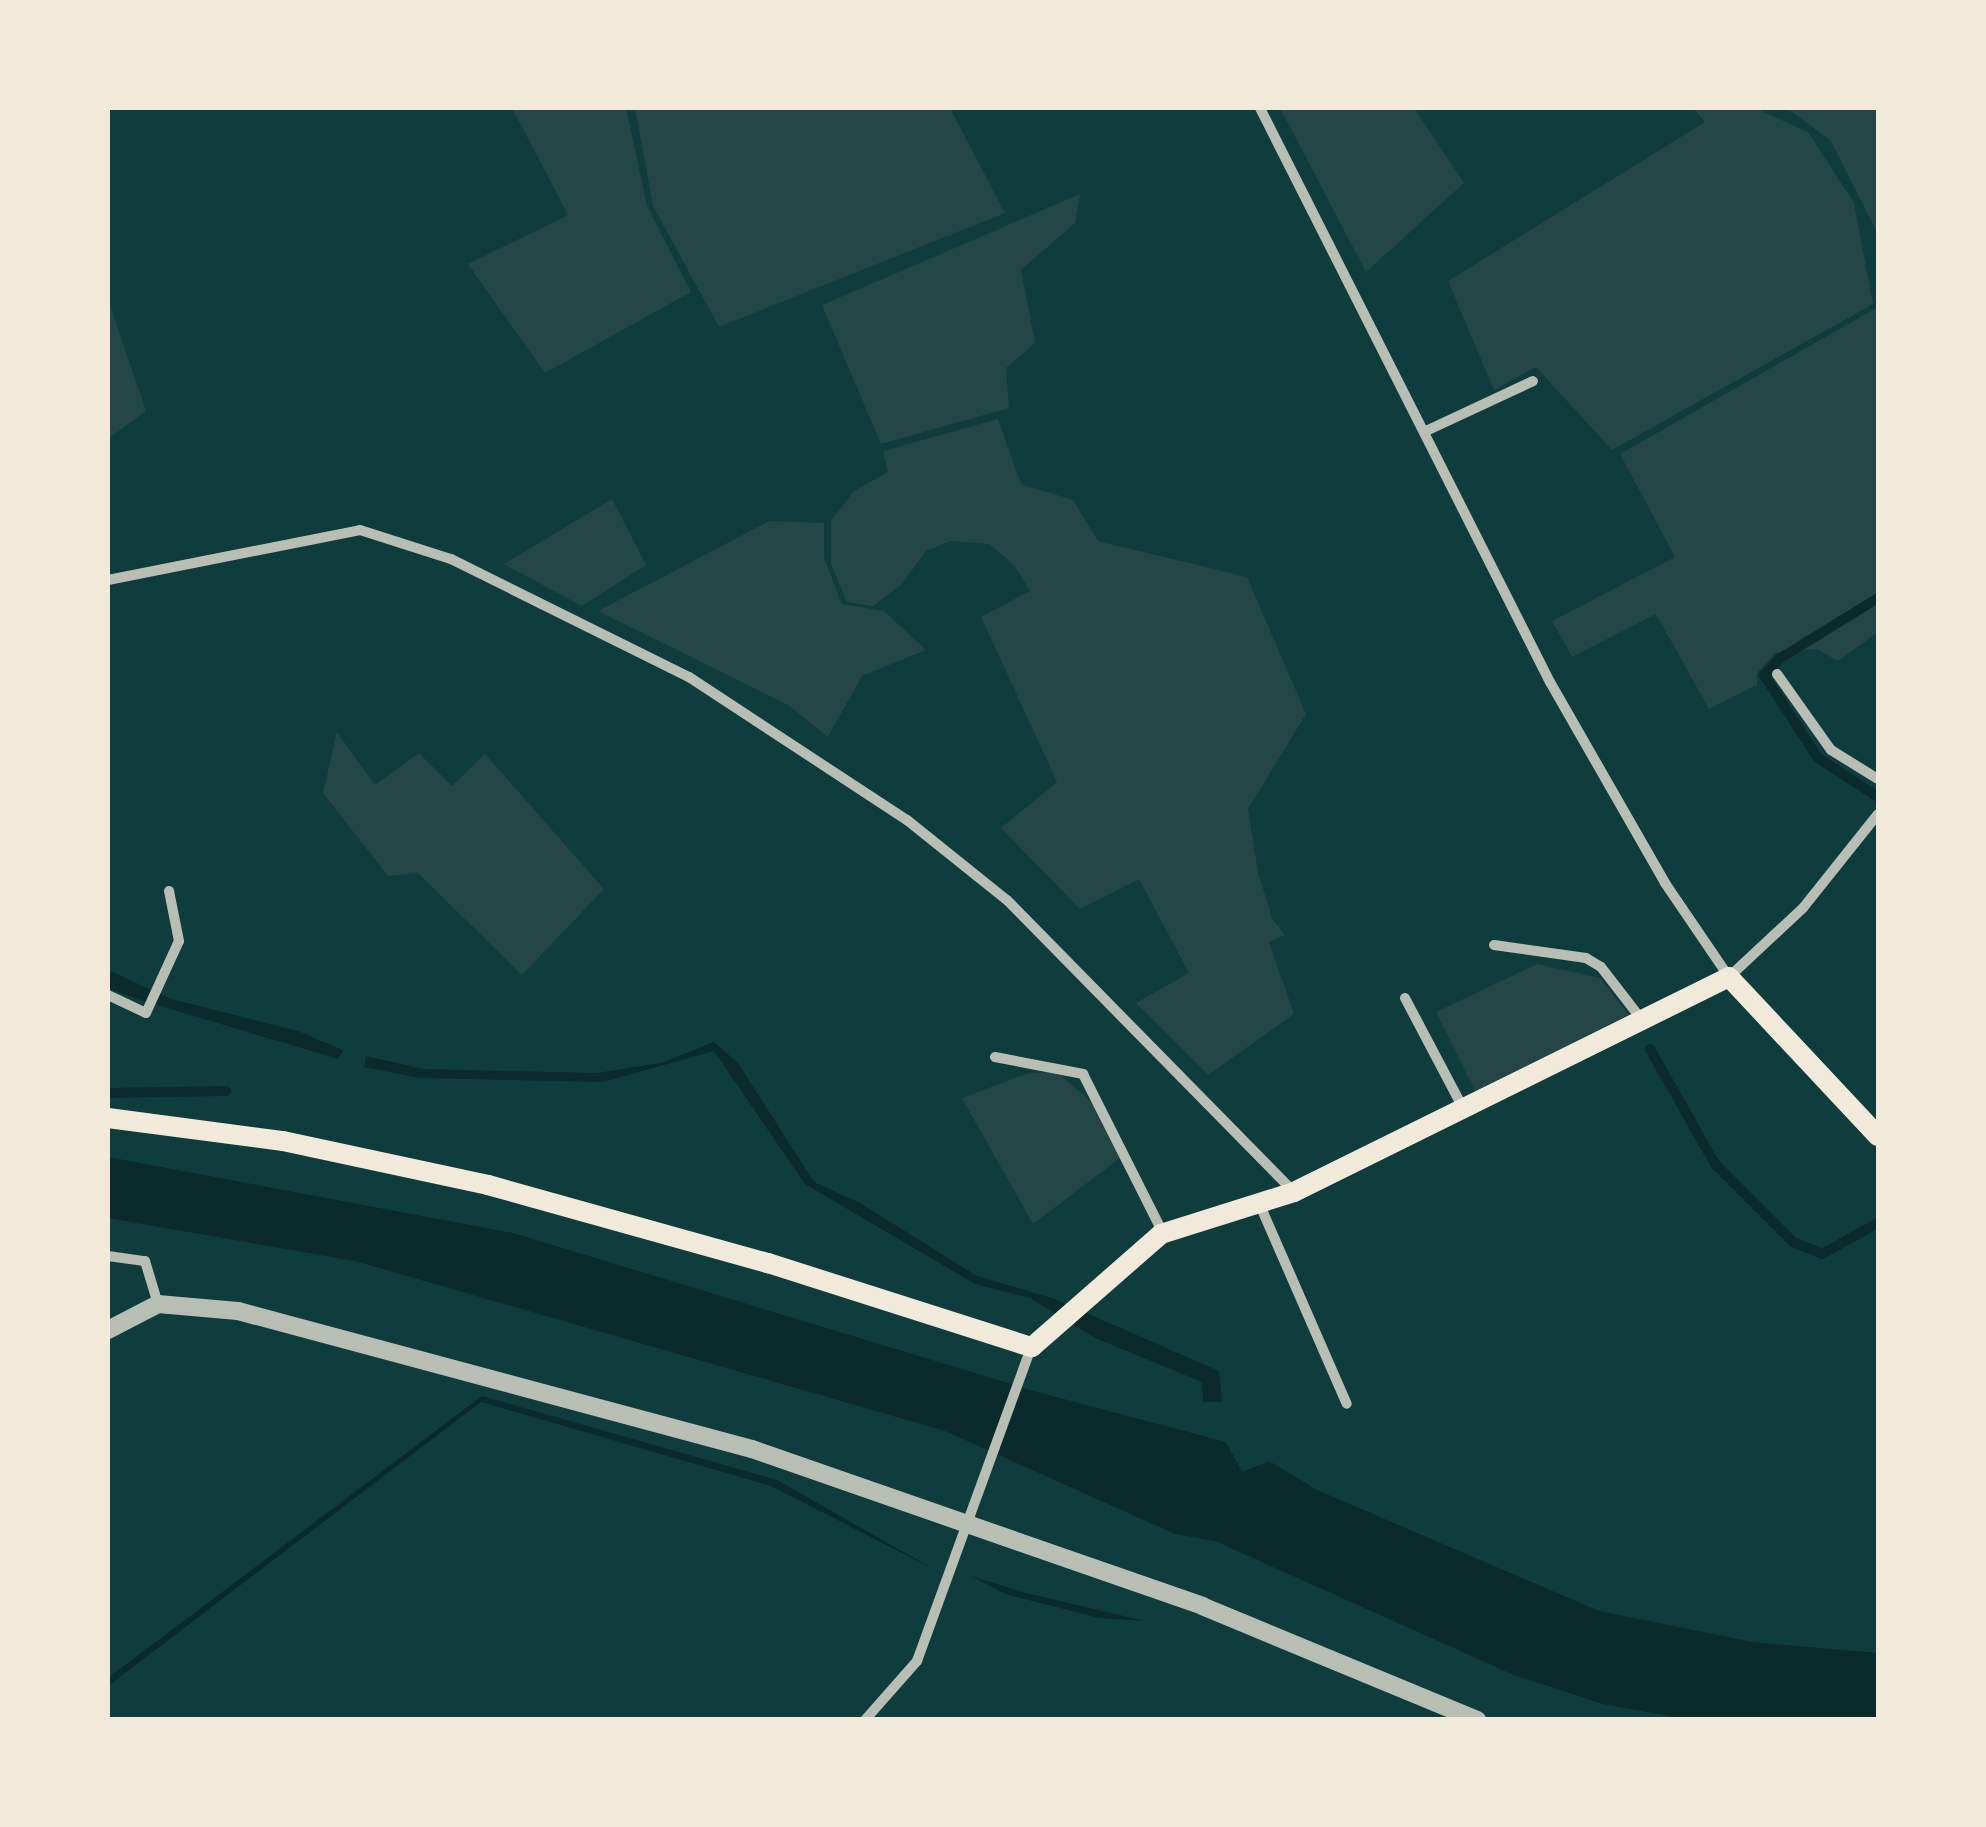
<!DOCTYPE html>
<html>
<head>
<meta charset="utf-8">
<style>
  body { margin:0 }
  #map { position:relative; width:1986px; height:1827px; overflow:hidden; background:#0f3d3e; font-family:Inter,sans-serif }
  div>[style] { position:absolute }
  .green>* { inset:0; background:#244646 }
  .water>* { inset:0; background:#0a2a2b }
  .stream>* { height:10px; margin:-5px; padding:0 5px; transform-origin:5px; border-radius:5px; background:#0a2a2b }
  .minor>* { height:10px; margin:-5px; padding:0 5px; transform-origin:5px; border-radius:5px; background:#b8beb3 }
  .tertiary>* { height:18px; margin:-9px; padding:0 9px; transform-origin:9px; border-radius:9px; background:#b8beb3 }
  .secondary>* { height:20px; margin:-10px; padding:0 10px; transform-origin:10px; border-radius:10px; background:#f1e9da }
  span { translate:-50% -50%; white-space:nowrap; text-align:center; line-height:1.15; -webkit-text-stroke:8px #f1e9da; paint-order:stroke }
  .frame { position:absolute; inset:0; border:110px solid #f1e9da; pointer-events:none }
</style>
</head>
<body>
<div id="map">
  <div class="green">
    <i style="clip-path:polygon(512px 108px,626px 108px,647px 206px,691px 292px,545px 373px,468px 264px,568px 215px)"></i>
    <i style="clip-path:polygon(635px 108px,950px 108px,1005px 213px,719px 327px,653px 206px)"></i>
    <i style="clip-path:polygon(1280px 108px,1414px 108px,1464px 183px,1366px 272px)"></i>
    <i style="clip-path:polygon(1693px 108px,1755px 108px,1808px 132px,1854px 203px,1873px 304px,1612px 450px,1536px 367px,1494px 390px,1448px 281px,1705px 122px)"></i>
    <i style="clip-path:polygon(1787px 108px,1878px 108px,1878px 234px,1831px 141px)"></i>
    <i style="clip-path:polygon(1080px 194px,1075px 223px,1021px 270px,1035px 343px,1006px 368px,1009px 408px,881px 444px,822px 305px)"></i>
    <i style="clip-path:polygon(108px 299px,146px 411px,108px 439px)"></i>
    <i style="clip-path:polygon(1878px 307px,1878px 632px,1838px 661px,1817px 649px,1775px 653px,1757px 673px,1757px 685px,1709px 709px,1656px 614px,1572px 657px,1552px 621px,1675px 557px,1620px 454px)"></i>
    <i style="clip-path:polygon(998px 419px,1021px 484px,1073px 500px,1098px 541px,1247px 577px,1306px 714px,1248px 809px,1258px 872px,1272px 918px,1285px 935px,1269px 942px,1294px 1014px,1208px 1075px,1136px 1003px,1189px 973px,1139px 879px,1080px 909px,1001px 828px,1057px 782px,981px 617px,1030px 591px,1014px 565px,989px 544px,951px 541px,926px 551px,902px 584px,873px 606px,847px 602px,831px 564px,831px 521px,854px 491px,888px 472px,883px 451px)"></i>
    <i style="clip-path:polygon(612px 499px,646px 565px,582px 606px,504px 564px)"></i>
    <i style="clip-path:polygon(769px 521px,824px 523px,824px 558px,842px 604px,884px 611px,926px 650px,862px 676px,828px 737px,788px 705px,598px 611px)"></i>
    <i style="clip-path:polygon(337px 732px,375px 785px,419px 753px,452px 786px,485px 754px,604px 889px,522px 975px,418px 873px,388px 876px,323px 793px)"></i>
    <i style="clip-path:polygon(1537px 964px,1600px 978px,1629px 1015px,1475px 1091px,1436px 1012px)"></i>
    <i style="clip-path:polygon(1057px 1072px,1096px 1106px,1120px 1158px,1033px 1224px,962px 1098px,1029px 1073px)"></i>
  </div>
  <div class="water">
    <i style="clip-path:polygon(108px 970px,171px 999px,298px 1031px,343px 1050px,338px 1059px,137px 999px,108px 988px)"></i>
    <i style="clip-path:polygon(714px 1042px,738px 1063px,814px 1182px,860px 1203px,977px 1276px,1052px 1298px,1219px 1371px,1222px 1402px,1203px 1402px,1202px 1382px,1095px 1338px,1030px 1298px,975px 1284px,805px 1184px,714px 1051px,603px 1082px,420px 1078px,364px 1067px,366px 1056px,423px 1069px,597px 1073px,661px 1063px)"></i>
    <i style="clip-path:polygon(108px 1157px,513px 1233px,1041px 1393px,1226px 1442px,1242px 1472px,1269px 1461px,1317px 1490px,1599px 1611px,1753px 1642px,1878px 1653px,1878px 1719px,1685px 1719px,1603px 1704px,1514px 1675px,1215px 1541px,1175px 1534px,945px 1431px,355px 1261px,108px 1218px)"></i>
    <i style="clip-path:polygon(482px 1396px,777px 1480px,937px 1571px,771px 1486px,481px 1402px,108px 1686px,108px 1678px)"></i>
    <i style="clip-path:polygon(971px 1576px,1026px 1593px,1145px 1621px,1099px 1618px,1005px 1594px)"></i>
  </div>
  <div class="stream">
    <i style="left:1878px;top:598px;width:116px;rotate:148.4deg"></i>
    <i style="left:1779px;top:659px;width:22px;rotate:133deg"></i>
    <i style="left:1764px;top:675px;width:99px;rotate:57deg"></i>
    <i style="left:1818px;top:758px;width:72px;rotate:33deg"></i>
    <i style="left:1650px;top:1049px;width:132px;rotate:60.5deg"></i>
    <i style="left:1715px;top:1164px;width:110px;rotate:45deg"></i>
    <i style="left:1793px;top:1242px;width:31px;rotate:22deg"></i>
    <i style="left:1822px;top:1254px;width:64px;rotate:-29deg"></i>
    <i style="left:108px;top:1093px;width:118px;rotate:-1deg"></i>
  </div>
  <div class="minor">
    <i style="left:1260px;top:108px;width:643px;rotate:63.2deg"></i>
    <i style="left:1550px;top:682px;width:232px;rotate:60.2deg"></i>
    <i style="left:1665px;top:883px;width:114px;rotate:55.8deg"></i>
    <i style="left:1729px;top:977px;width:101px;rotate:-43deg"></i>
    <i style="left:1803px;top:908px;width:120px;rotate:-51.4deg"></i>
    <i style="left:1426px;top:431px;width:118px;rotate:-25deg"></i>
    <i style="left:108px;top:580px;width:257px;rotate:-11.2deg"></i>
    <i style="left:360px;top:530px;width:96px;rotate:17.7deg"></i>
    <i style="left:451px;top:559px;width:266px;rotate:26.4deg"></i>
    <i style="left:689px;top:677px;width:261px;rotate:33.3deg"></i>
    <i style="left:907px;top:820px;width:128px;rotate:38.7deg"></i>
    <i style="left:1007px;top:900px;width:409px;rotate:45.5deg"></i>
    <i style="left:1777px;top:674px;width:93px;rotate:54.6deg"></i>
    <i style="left:1831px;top:750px;width:55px;rotate:31.7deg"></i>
    <i style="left:1494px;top:945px;width:93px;rotate:8deg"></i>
    <i style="left:1586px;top:958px;width:17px;rotate:31deg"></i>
    <i style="left:1601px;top:967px;width:67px;rotate:52.3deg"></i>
    <i style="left:108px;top:995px;width:42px;rotate:25.3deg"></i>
    <i style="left:146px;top:1013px;width:79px;rotate:-65.4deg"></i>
    <i style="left:179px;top:941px;width:51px;rotate:-101.3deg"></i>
    <i style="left:1405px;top:998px;width:124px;rotate:62.2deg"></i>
    <i style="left:995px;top:1057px;width:90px;rotate:10.9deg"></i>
    <i style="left:1083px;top:1074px;width:178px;rotate:63.3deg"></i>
    <i style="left:1259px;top:1203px;width:219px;rotate:66.4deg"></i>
    <i style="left:108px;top:1256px;width:37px;rotate:8deg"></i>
    <i style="left:145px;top:1261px;width:45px;rotate:73.2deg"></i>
    <i style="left:865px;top:1720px;width:79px;rotate:-48.6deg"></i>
    <i style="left:917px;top:1661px;width:333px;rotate:-70deg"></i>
  </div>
  <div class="tertiary">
    <i style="left:108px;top:1330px;width:56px;rotate:-27.5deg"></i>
    <i style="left:158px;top:1304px;width:80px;rotate:5deg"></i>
    <i style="left:238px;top:1311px;width:532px;rotate:15.03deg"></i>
    <i style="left:752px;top:1449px;width:477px;rotate:19.2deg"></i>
    <i style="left:1202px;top:1606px;width:298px;rotate:22.5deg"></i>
  </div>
  <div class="secondary">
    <i style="left:108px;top:1118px;width:177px;rotate:7.5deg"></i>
    <i style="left:283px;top:1141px;width:210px;rotate:12.1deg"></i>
    <i style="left:488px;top:1185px;width:291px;rotate:15.6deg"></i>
    <i style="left:768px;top:1263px;width:277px;rotate:17.7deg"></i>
    <i style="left:1032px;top:1347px;width:171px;rotate:-41.2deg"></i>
    <i style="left:1161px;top:1234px;width:139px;rotate:-17.5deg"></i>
    <i style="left:1294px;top:1192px;width:485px;rotate:-26.3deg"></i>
    <i style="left:1729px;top:977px;width:218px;rotate:46.9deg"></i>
  </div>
  <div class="frame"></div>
</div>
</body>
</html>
